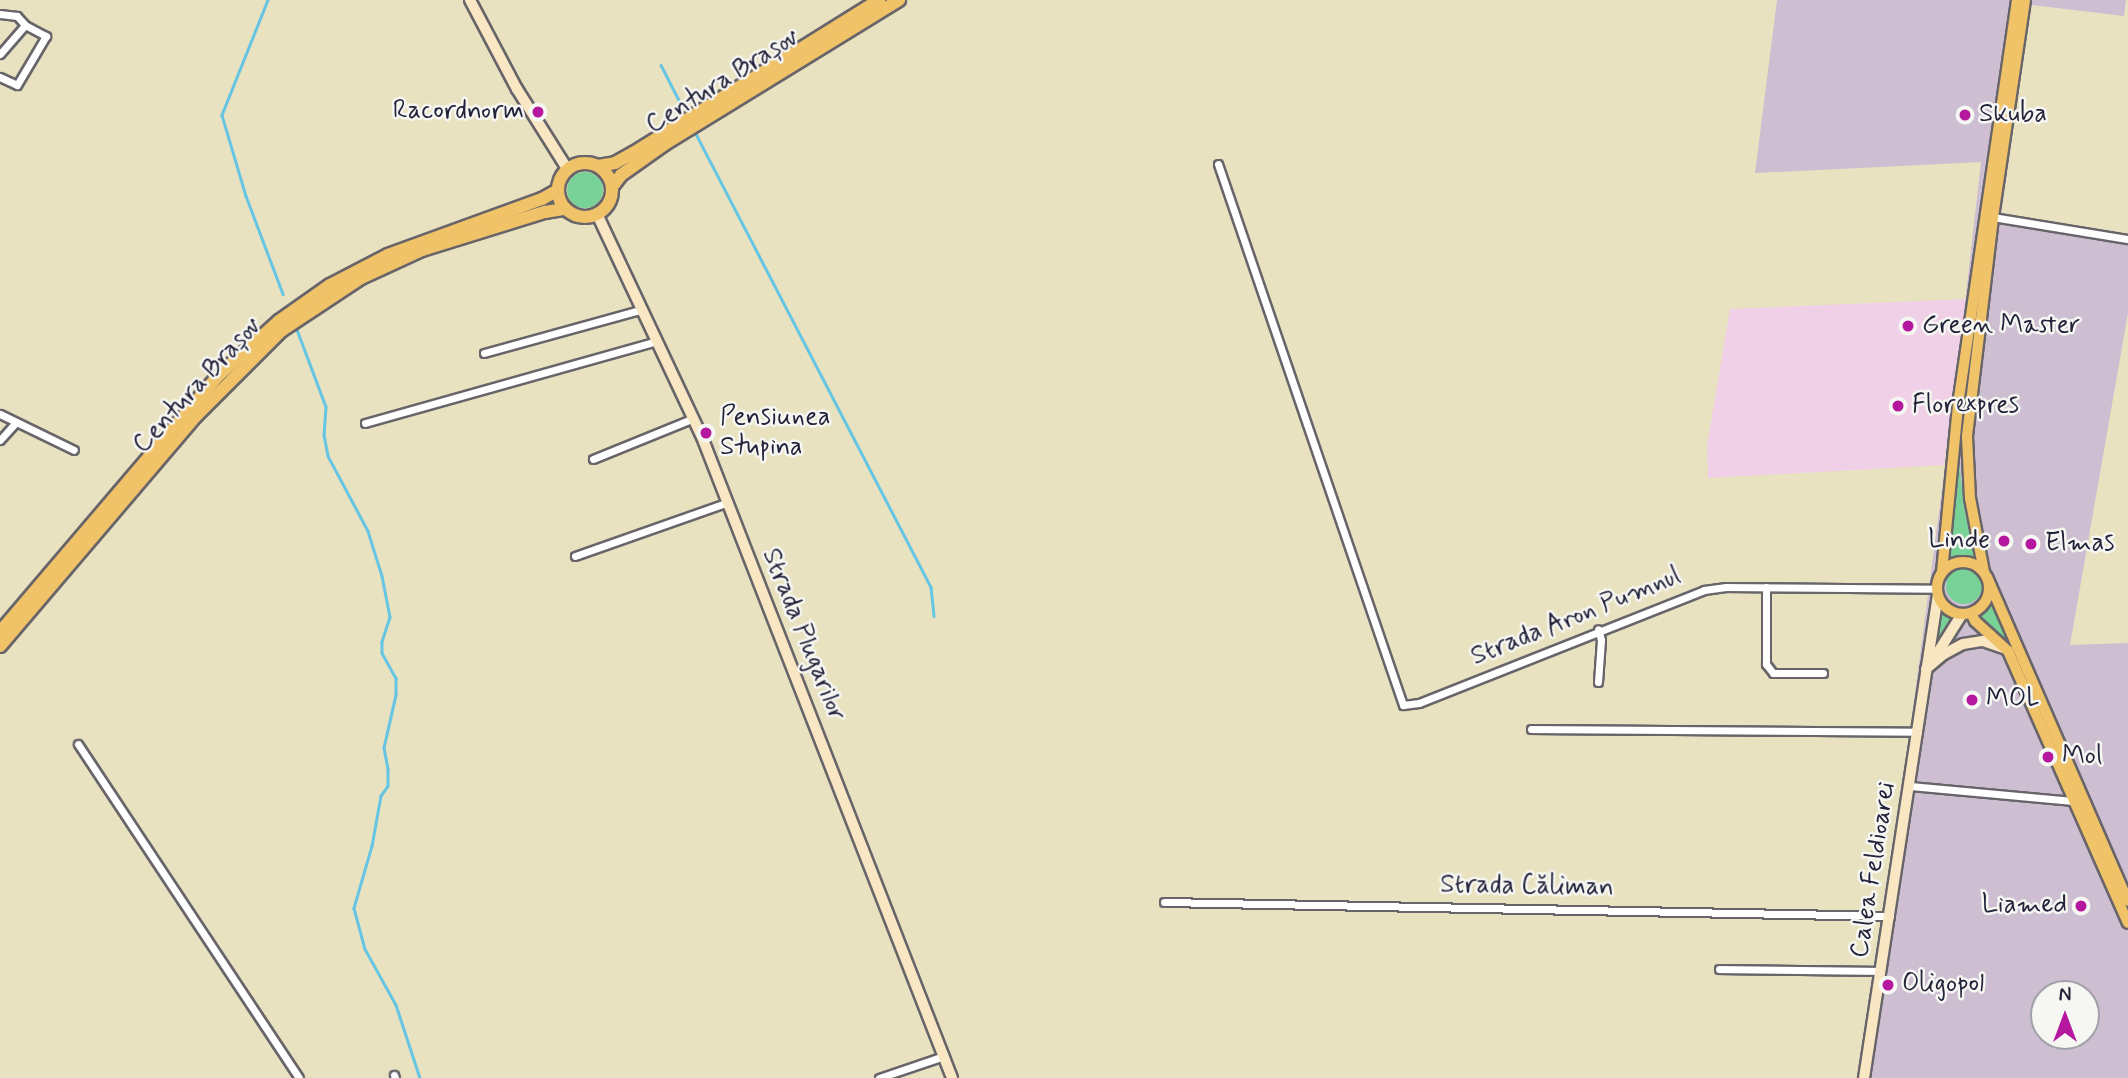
<!DOCTYPE html>
<html>
<head>
<meta charset="utf-8">
<style>
  body { margin:0 }
  #map { position:relative; width:2128px; height:1078px; overflow:hidden; background:#e9e2c1; font-family:Mynerve,sans-serif }
  div>[style] { position:absolute }
  .built>* { inset:0; background:#efd0e6 }
  .industrial>* { inset:0; background:#cdbed2 }
  .green>* { inset:0; background:#78d196 }
  .round { border-radius:50% }
  .stream>* { height:2.5px; margin:-1.25px; padding:0 1.25px; transform-origin:1.25px; border-radius:1.25px; background:#65c5e3 }
  .roads { filter:drop-shadow(2px 0 #68656a) drop-shadow(-2px 0 #68656a) drop-shadow(0 2px #68656a) drop-shadow(0 -2px #68656a) }
  .street>* { height:7px; margin:-3.5px; padding:0 3.5px; transform-origin:3.5px; border-radius:3.5px; background:#fff }
  .secondary>* { height:10px; margin:-5px; padding:0 5px; transform-origin:5px; border-radius:5px; background:#f9e7c3 }
  .primary>* { height:10px; margin:-5px; padding:0 5px; transform-origin:5px; border-radius:5px; background:#f1c369 }
  .primary>.ring { margin:-5px; padding:0; box-sizing:content-box; background:none; border:10px solid #f1c369; border-radius:50% }
  .highway>* { height:12px; margin:-6px; padding:0 6px; transform-origin:6px; border-radius:6px; background:#f1c369 }
  .highway>.ring { margin:-6px; padding:0; box-sizing:content-box; background:none; border:12px solid #f1c369; border-radius:50% }
  .dots>* { width:19px; height:19px; translate:-50% -50%; box-sizing:border-box; border:4px solid #f6f6f2; border-radius:50% }
  span { translate:-50% -50%; white-space:nowrap; text-align:center; line-height:1.15; -webkit-text-stroke:5px #f6f6f2; paint-order:stroke }
  .street-label { font-size:26px; color:#22223b }
  .poi-label { font-size:26px; color:#22223b }
  .right { translate:-100% -50%; text-align:right }
  .left { translate:0 -50%; text-align:left }
  .north { position:absolute; left:2030px; top:980px; width:70px; height:70px; box-sizing:border-box; background:#f6f6f2; border:2px solid #a1a1a9; border-radius:50%; rotate:0deg; font-size:19px; font-weight:700; line-height:28px; text-align:center; color:#22223b }
  .north::after { content:''; display:block; margin:auto; width:24px; height:32px; background:#b5179e; clip-path:polygon(50% 0,100% 100%,50% 72%,0 100%) }
</style>
</head>
<body>
<div id="map">
  <div class="built">
    <i style="clip-path:polygon(1966px 299px,1944px 465px,1708px 478px,1707px 446px,1730px 309px)"></i>
  </div>
  <div class="industrial">
    <i style="clip-path:polygon(evenodd,1777px 0,2126px 0,2124px 16px,2031px 5px,2001px 215px,2128px 244px,2128px 313px,2070px 645px,2128px 643px,2128px 1078px,1864px 1078px,1955px 391px,1981px 162px,1755px 173px,1777px 0,2044px 994px,2086px 994px,2086px 1036px,2044px 1036px,2044px 994px)"></i>
  </div>
  <div class="green">
    <i class="round" style="left:567px;top:172px;width:36px;height:36px"></i>
    <i style="clip-path:polygon(1959px 463px,1965px 513px,1975px 557px,1959px 556px,1945px 564px)"></i>
    <i class="round" style="left:1946px;top:568px;width:36px;height:36px"></i>
    <i style="clip-path:polygon(1989px 599px,1994px 611px,2012px 646px,1977px 613px)"></i>
    <i style="clip-path:polygon(1940px 603px,1957px 615px,1937px 645px,1935px 644px)"></i>
  </div>
  <div class="stream">
    <i style="left:268px;top:0;width:124px;rotate:111.8deg"></i>
    <i style="left:222px;top:115px;width:84px;rotate:73.5deg"></i>
    <i style="left:246px;top:196px;width:105px;rotate:69.3deg"></i>
    <i style="left:661px;top:65px;width:46px;rotate:62.9deg"></i>
    <i style="left:695px;top:132px;width:513px;rotate:62.59deg"></i>
    <i style="left:931px;top:587px;width:29px;rotate:84deg"></i>
    <i style="left:296px;top:327px;width:85px;rotate:69.4deg"></i>
    <i style="left:326px;top:407px;width:28px;rotate:94deg"></i>
    <i style="left:324px;top:435px;width:21px;rotate:79deg"></i>
    <i style="left:328px;top:456px;width:85px;rotate:61.9deg"></i>
    <i style="left:368px;top:531px;width:47px;rotate:72.7deg"></i>
    <i style="left:382px;top:576px;width:42px;rotate:79deg"></i>
    <i style="left:390px;top:617px;width:26px;rotate:108deg"></i>
    <i style="left:382px;top:642px;width:11px;rotate:90deg"></i>
    <i style="left:382px;top:653px;width:29px;rotate:61deg"></i>
    <i style="left:396px;top:678px;width:17px;rotate:90deg"></i>
    <i style="left:396px;top:695px;width:54px;rotate:102.8deg"></i>
    <i style="left:384px;top:748px;width:20px;rotate:79deg"></i>
    <i style="left:388px;top:768px;width:18px;rotate:90deg"></i>
    <i style="left:388px;top:786px;width:12px;rotate:125deg"></i>
    <i style="left:381px;top:796px;width:51px;rotate:100.2deg"></i>
    <i style="left:372px;top:846px;width:65px;rotate:106.2deg"></i>
    <i style="left:354px;top:908px;width:42px;rotate:75deg"></i>
    <i style="left:365px;top:949px;width:64px;rotate:61deg"></i>
    <i style="left:396px;top:1005px;width:77px;rotate:71.8deg"></i>
  </div>
  <div class="roads">
    <div class="street">
      <i style="left:0;top:14px;width:17px;rotate:7deg"></i>
      <i style="left:17px;top:16px;width:12px;rotate:48deg"></i>
      <i style="left:25px;top:25px;width:24px;rotate:28deg"></i>
      <i style="left:46px;top:36px;width:57px;rotate:120.6deg"></i>
      <i style="left:17px;top:85px;width:19px;rotate:-155deg"></i>
      <i style="left:0;top:54px;width:38px;rotate:-49deg"></i>
      <i style="left:1218px;top:164px;width:572px;rotate:71.12deg"></i>
      <i style="left:1403px;top:705px;width:16px;rotate:-7deg"></i>
      <i style="left:1419px;top:703px;width:307px;rotate:-21.6deg"></i>
      <i style="left:1704px;top:590px;width:22px;rotate:-8deg"></i>
      <i style="left:1726px;top:587px;width:210px;rotate:0.5deg"></i>
      <i style="left:1993px;top:217px;width:137px;rotate:9.3deg"></i>
      <i style="left:484px;top:353px;width:162px;rotate:-15.4deg"></i>
      <i style="left:0;top:414px;width:82px;rotate:25.9deg"></i>
      <i style="left:365px;top:423px;width:302px;rotate:-15.7deg"></i>
      <i style="left:0;top:440px;width:24px;rotate:-48deg"></i>
      <i style="left:593px;top:459px;width:109px;rotate:-22.1deg"></i>
      <i style="left:575px;top:556px;width:162px;rotate:-19.4deg"></i>
      <i style="left:1766px;top:587px;width:77px;rotate:90deg"></i>
      <i style="left:1766px;top:664px;width:11px;rotate:52deg"></i>
      <i style="left:1773px;top:673px;width:50px"></i>
      <i style="left:1598px;top:682px;width:42px;rotate:-85.9deg"></i>
      <i style="left:1601px;top:640px;width:11px;rotate:-105deg"></i>
      <i style="left:1531px;top:729px;width:387px;rotate:0.4deg"></i>
      <i style="left:78px;top:744px;width:400px;rotate:56.5deg"></i>
      <i style="left:1911px;top:786px;width:162px;rotate:5.3deg"></i>
      <i style="left:1164px;top:902px;width:726px;rotate:1.1deg"></i>
      <i style="left:1719px;top:969px;width:162px;rotate:0.7deg"></i>
      <i style="left:394px;top:1075px;width:3px;rotate:72deg"></i>
      <i style="left:879px;top:1078px;width:69px;rotate:-18.7deg"></i>
    </div>
    <div class="secondary">
      <i style="left:470px;top:0;width:101px;rotate:62.2deg"></i>
      <i style="left:517px;top:89px;width:96px;rotate:57.8deg"></i>
      <i style="left:597px;top:214px;width:246px;rotate:64.8deg"></i>
      <i style="left:702px;top:437px;width:688px;rotate:68.69deg"></i>
      <i style="left:1935px;top:657px;width:51px;rotate:-57.9deg"></i>
      <i style="left:1926px;top:669px;width:23px;rotate:-40deg"></i>
      <i style="left:1944px;top:654px;width:21px;rotate:-28deg"></i>
      <i style="left:1963px;top:644px;width:20px;rotate:-9deg"></i>
      <i style="left:1983px;top:641px;width:21px;rotate:19deg"></i>
      <i style="left:1864px;top:1078px;width:487px;rotate:-81.3deg"></i>
    </div>
    <div class="primary">
      <i class="ring" style="left:1937px;top:562px;width:42px;height:42px"></i>
      <i style="left:1942px;top:572px;width:168px;rotate:-84.5deg"></i>
      <i style="left:1958px;top:405px;width:409px;rotate:-81.7deg"></i>
      <i style="left:1984px;top:572px;width:75px;rotate:-100.7deg"></i>
      <i style="left:1970px;top:498px;width:62px;rotate:-92.8deg"></i>
      <i style="left:1967px;top:436px;width:221px;rotate:-83.2deg"></i>
      <i style="left:1993px;top:217px;width:219px;rotate:-81.6deg"></i>
      <i style="left:1987px;top:577px;width:353px;rotate:66.5deg"></i>
      <i style="left:1971px;top:613px;width:9px;rotate:63deg"></i>
      <i style="left:1975px;top:621px;width:45px;rotate:42.3deg"></i>
      <i style="left:2008px;top:651px;width:297px;rotate:66.2deg"></i>
    </div>
    <div class="highway">
      <i class="ring" style="left:558px;top:163px;width:42px;height:42px"></i>
      <i style="left:598px;top:166px;width:17px;rotate:-10deg"></i>
      <i style="left:615px;top:163px;width:21px;rotate:-29deg"></i>
      <i style="left:633px;top:153px;width:290px;rotate:-31.9deg"></i>
      <i style="left:612px;top:187px;width:15px;rotate:-53deg"></i>
      <i style="left:621px;top:175px;width:54px;rotate:-35.2deg"></i>
      <i style="left:665px;top:144px;width:275px;rotate:-31.6deg"></i>
      <i style="left:0;top:632px;width:338px;rotate:-49.6deg"></i>
      <i style="left:219px;top:375px;width:81px;rotate:-42deg"></i>
      <i style="left:279px;top:321px;width:62px;rotate:-35.2deg"></i>
      <i style="left:330px;top:285px;width:65px;rotate:-27.3deg"></i>
      <i style="left:388px;top:255px;width:164px;rotate:-20deg"></i>
      <i style="left:542px;top:199px;width:18px;rotate:-29deg"></i>
      <i style="left:0;top:646px;width:301px;rotate:-49.6deg"></i>
      <i style="left:195px;top:417px;width:122px;rotate:-45deg"></i>
      <i style="left:281px;top:331px;width:96px;rotate:-33.5deg"></i>
      <i style="left:361px;top:278px;width:67px;rotate:-24.7deg"></i>
      <i style="left:422px;top:250px;width:129px;rotate:-17.2deg"></i>
      <i style="left:545px;top:212px;width:20px;rotate:-9deg"></i>
    </div>
  </div>
  <div class="dots">
    <i style="left:538px;top:112px;background:#b5179e"></i>
    <i style="left:1965px;top:115px;background:#b5179e"></i>
    <i style="left:1908px;top:326px;background:#b5179e"></i>
    <i style="left:1898px;top:406px;background:#b5179e"></i>
    <i style="left:706px;top:433px;background:#b5179e"></i>
    <i style="left:2004px;top:541px;background:#b5179e"></i>
    <i style="left:2031px;top:544px;background:#b5179e"></i>
    <i style="left:1972px;top:700px;background:#b5179e"></i>
    <i style="left:2048px;top:757px;background:#b5179e"></i>
    <i style="left:2081px;top:906px;background:#b5179e"></i>
    <i style="left:1888px;top:985px;background:#b5179e"></i>
  </div>
  <div class="street-label">
    <span style="left:723px;top:82px;rotate:-32deg">Centura Brașov</span>
    <span style="left:198px;top:386px;rotate:-47deg">Centura Brașov</span>
    <span style="left:1576px;top:617px;rotate:-22deg">Strada Aron Pumnul</span>
    <span style="left:803px;top:635px;rotate:68deg">Strada Plugarilor</span>
    <span style="left:1874px;top:870px;rotate:-81deg">Calea Feldioarei</span>
    <span style="left:1527px;top:887px;rotate:1deg">Strada Căliman</span>
  </div>
  <div class="poi-label">
    <span class="right" style="left:524px;top:112px">Racordnorm</span>
    <span class="left" style="left:1979px;top:115px">Skuba</span>
    <span class="left" style="left:1922px;top:326px">Green Master</span>
    <span class="left" style="left:1912px;top:406px">Florexpres</span>
    <span class="left" style="left:720px;top:433px">Pensiunea<br>Stupina</span>
    <span class="right" style="left:1990px;top:541px">Linde</span>
    <span class="left" style="left:2045px;top:544px">Elmas</span>
    <span class="left" style="left:1986px;top:700px">MOL</span>
    <span class="left" style="left:2062px;top:757px">Mol</span>
    <span class="right" style="left:2067px;top:906px">Liamed</span>
    <span class="left" style="left:1902px;top:985px">Oligopol</span>
  </div>
  <div class="north">N</div>
</div>
</body>
</html>
